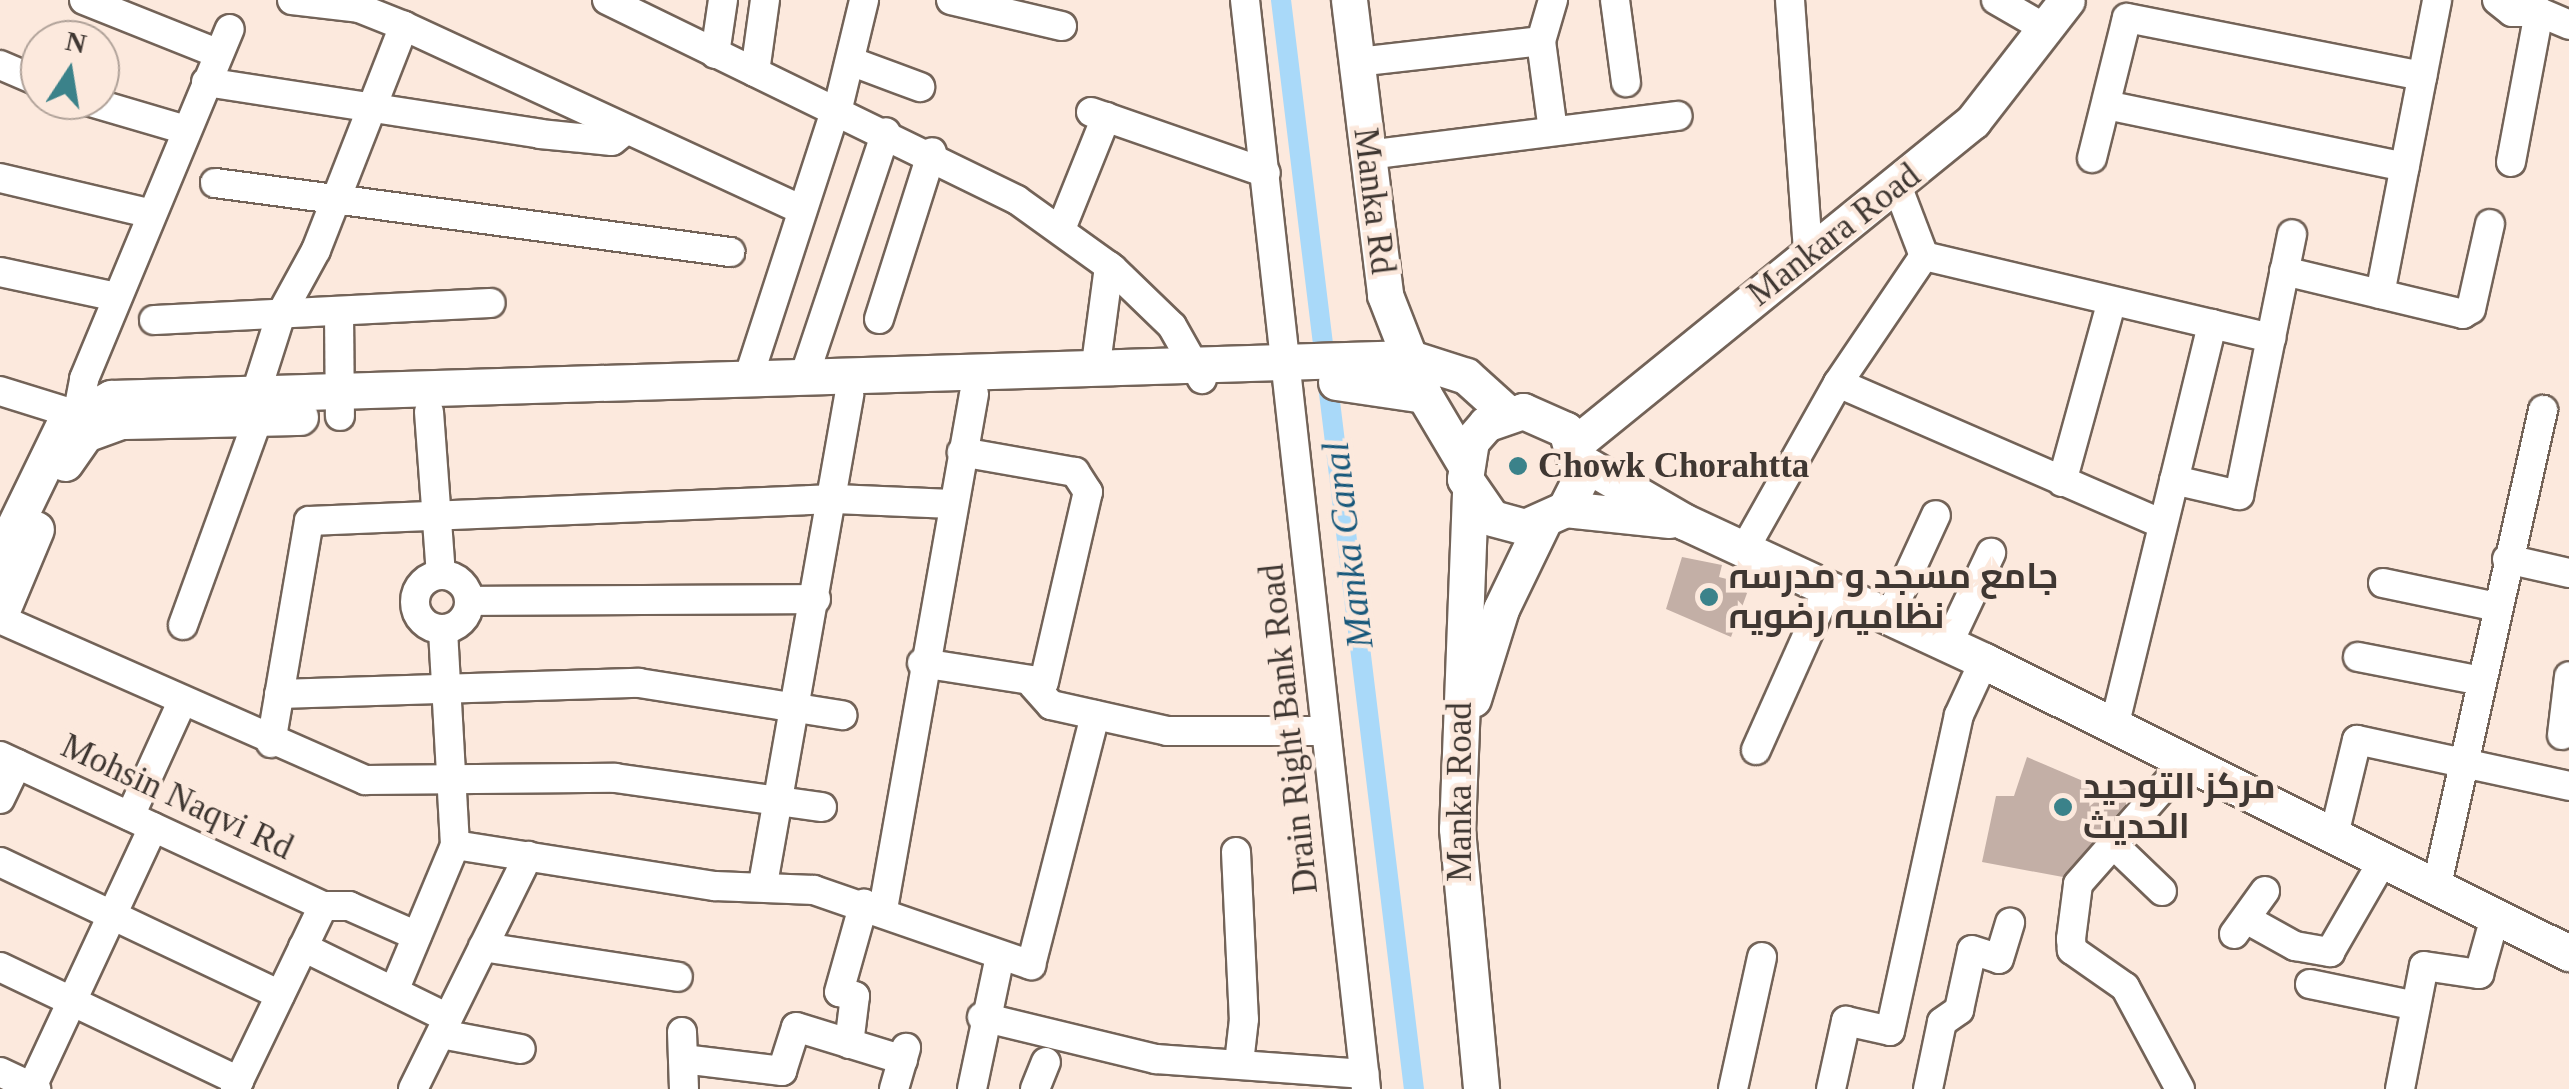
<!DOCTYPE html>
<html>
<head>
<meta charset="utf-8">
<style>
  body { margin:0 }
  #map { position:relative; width:2569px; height:1089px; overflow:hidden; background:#fce9dd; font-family:"Times New Roman",Cairo,serif }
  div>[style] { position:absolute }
  .canal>* { height:20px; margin:-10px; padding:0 10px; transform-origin:10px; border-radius:10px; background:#a9d9f9 }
  .building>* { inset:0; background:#c3afa6 }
  .roads { filter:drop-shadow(2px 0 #736358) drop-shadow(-2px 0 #736358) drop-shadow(0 2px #736358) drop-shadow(0 -2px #736358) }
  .minor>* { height:28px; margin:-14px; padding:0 14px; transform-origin:14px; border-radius:14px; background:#fff }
  .minor>.ring { margin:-14px; padding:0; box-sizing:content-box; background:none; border:28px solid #fff; border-radius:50% }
  .major>* { height:35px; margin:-17.5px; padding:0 17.5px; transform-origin:17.5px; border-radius:17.5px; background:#fff }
  .dots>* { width:28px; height:28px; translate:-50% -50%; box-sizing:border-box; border:5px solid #fce9dd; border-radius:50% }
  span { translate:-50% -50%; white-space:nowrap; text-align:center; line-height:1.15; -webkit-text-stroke:9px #fce9dd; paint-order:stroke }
  .street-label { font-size:35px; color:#3f3732 }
  .poi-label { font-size:35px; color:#3f3732; font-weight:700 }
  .left { translate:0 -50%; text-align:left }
  .water-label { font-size:38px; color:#18587b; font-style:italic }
  .north { position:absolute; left:20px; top:20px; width:100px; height:100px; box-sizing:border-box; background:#fce9dd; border:2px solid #b0a299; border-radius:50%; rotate:12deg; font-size:28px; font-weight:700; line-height:40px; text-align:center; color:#3f3732 }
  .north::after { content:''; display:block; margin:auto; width:35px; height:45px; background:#3b828a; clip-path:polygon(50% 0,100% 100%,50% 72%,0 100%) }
</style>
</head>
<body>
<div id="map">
  <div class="canal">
    <i style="left:1281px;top:0;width:1097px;rotate:83.04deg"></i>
  </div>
  <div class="building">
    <i style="clip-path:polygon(1682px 557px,1722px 565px,1719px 577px,1750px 585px,1731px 637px,1666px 609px)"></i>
    <i style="clip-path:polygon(2027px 757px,2104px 790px,2110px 776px,2138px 790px,2063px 877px,1982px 862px,1996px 796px,2014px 796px)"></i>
  </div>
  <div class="roads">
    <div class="minor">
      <i style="left:84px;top:0;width:145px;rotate:21.8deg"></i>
      <i style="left:292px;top:0;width:67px;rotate:6.8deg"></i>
      <i style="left:359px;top:8px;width:48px;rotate:21.8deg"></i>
      <i style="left:404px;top:26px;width:438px;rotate:24.8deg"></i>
      <i style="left:607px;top:0;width:456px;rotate:26deg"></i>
      <i style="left:1017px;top:200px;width:118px;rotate:35.7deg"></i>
      <i style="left:1113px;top:269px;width:82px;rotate:44deg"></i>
      <i style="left:1172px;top:326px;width:61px;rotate:60.5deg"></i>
      <i style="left:951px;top:0;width:114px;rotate:13.2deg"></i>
      <i style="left:1245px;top:0;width:1096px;rotate:83.66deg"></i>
      <i style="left:1615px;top:0;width:83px;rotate:82.4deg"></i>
      <i style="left:1790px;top:0;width:254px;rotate:85.9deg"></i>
      <i style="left:1996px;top:0;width:60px;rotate:30deg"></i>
      <i style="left:2497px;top:0;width:19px;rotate:39deg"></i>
      <i style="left:2512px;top:12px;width:27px"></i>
      <i style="left:2539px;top:12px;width:33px;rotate:23deg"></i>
      <i style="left:715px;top:54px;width:55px;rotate:-81.6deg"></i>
      <i style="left:850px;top:61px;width:75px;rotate:20.4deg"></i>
      <i style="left:1357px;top:62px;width:185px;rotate:-6.5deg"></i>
      <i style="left:0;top:65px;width:43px;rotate:23deg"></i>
      <i style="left:755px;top:72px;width:73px;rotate:-82.1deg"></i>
      <i style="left:206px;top:82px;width:338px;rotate:8.8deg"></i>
      <i style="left:540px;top:134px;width:72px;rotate:5.6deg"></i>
      <i style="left:612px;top:141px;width:13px;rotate:-39deg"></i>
      <i style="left:84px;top:100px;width:106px;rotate:16.4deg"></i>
      <i style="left:2106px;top:105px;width:305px;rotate:11.7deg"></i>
      <i style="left:837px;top:112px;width:115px;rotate:-76.4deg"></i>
      <i style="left:1091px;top:112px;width:185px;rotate:19.2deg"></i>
      <i style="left:1553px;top:131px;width:91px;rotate:-97.6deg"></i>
      <i style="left:1541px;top:41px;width:43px;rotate:-73.7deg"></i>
      <i style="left:1368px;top:155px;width:312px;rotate:-7.2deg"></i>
      <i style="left:2092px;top:158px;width:144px;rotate:-76deg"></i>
      <i style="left:2127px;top:18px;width:301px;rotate:11.1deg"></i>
      <i style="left:2511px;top:162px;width:153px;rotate:-79.4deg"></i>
      <i style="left:0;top:178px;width:156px;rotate:13.3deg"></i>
      <i style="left:215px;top:183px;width:520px;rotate:7.63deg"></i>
      <i style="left:1898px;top:188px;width:73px;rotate:69.1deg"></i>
      <i style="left:1924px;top:256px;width:357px;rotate:13.3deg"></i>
      <i style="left:1061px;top:229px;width:121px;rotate:-68.1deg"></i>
      <i style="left:2284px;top:271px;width:184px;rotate:13.5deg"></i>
      <i style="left:2463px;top:314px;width:9px;rotate:-32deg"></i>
      <i style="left:2471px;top:309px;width:87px;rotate:-77.4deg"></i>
      <i style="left:0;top:272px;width:120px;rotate:12.1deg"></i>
      <i style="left:2380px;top:294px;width:299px;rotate:-79deg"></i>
      <i style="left:339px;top:311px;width:105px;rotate:89.5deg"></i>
      <i style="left:879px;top:319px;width:175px;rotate:-72.4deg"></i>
      <i style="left:154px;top:320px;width:337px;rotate:-2.9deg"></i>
      <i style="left:1096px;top:364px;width:99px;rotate:-82.4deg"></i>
      <i style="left:804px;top:377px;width:258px;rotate:-71.5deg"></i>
      <i style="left:748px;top:379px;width:282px;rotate:-72deg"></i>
      <i style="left:1838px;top:383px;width:354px;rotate:23.5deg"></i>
      <i style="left:0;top:391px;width:77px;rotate:17.3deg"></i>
      <i style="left:251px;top:408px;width:99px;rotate:-72.3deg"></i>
      <i style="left:281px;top:314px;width:73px;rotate:-61.3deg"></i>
      <i style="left:316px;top:250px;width:241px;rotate:-68.6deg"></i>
      <i style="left:78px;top:411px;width:33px;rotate:-79deg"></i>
      <i style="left:84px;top:379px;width:379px;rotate:-67.4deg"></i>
      <i style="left:429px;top:412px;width:163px;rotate:85.8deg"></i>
      <i style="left:2174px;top:480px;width:67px;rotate:13deg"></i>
      <i style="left:2239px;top:495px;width:266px;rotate:-78.5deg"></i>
      <i style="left:2062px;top:482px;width:185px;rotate:-74.6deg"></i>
      <i style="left:1744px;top:550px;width:192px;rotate:-60.6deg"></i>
      <i style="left:1838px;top:383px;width:153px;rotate:-55.9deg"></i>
      <i style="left:2507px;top:559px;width:64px;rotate:12.7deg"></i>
      <i class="ring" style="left:415px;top:575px;width:26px;height:26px"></i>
      <i style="left:2383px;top:583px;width:116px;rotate:11.9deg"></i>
      <i style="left:469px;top:601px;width:347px;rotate:-0.3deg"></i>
      <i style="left:1889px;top:617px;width:112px;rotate:-65.3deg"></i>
      <i style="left:0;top:619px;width:399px;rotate:23.8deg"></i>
      <i style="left:365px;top:780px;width:250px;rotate:-0.5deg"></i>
      <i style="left:615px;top:778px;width:209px;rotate:8deg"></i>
      <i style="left:183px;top:625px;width:219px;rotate:-70deg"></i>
      <i style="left:1948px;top:644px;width:101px;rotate:-64.7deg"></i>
      <i style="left:2358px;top:657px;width:125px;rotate:11deg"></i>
      <i style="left:922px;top:663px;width:123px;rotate:8.9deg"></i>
      <i style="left:1044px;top:682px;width:195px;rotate:-77deg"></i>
      <i style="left:1088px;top:492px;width:24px;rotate:-123deg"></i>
      <i style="left:1075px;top:472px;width:115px;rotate:-170deg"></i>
      <i style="left:1033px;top:685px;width:27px;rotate:48deg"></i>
      <i style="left:1051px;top:705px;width:119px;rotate:12.6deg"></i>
      <i style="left:1167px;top:731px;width:159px"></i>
      <i style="left:279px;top:694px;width:360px;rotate:-1.8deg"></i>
      <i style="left:639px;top:683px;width:206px;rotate:9deg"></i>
      <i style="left:2114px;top:727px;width:415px;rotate:-76.3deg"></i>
      <i style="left:2562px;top:735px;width:59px;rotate:-83.2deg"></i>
      <i style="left:271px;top:743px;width:225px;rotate:-80.3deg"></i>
      <i style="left:309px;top:521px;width:526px;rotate:-2.4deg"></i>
      <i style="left:835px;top:499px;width:117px;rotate:2.4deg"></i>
      <i style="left:1756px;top:750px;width:176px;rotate:-65.9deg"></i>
      <i style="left:0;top:756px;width:356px;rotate:24.9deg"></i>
      <i style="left:323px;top:906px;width:26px"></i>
      <i style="left:349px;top:906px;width:74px;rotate:23.8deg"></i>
      <i style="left:0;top:799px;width:39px;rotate:-64deg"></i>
      <i style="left:130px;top:816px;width:125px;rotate:-65.5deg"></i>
      <i style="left:2333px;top:839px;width:102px;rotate:-76.4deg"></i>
      <i style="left:2357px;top:740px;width:217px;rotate:12.2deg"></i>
      <i style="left:455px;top:845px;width:263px;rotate:9deg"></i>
      <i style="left:715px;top:886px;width:99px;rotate:2.3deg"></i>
      <i style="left:814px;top:890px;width:230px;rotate:19.1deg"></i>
      <i style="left:1031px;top:965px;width:258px;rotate:-75.6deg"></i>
      <i style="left:2115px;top:846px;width:65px;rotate:43.8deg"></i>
      <i style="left:1236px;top:852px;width:167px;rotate:87.3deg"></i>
      <i style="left:1244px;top:1019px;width:44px;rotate:96.5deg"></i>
      <i style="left:0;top:862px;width:310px;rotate:25.4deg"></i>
      <i style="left:763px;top:884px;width:497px;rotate:-80deg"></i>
      <i style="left:2436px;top:889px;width:491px;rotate:-77.4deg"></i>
      <i style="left:883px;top:909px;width:523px;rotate:-79.98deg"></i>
      <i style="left:2248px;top:920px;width:54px;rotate:29deg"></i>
      <i style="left:2295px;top:946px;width:36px;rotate:10deg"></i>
      <i style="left:2330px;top:952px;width:104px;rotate:-60deg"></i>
      <i style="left:2234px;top:934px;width:53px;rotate:-54.2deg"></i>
      <i style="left:303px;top:947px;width:161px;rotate:26.1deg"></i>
      <i style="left:483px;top:947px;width:197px;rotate:8.7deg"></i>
      <i style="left:0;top:967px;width:265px;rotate:25.5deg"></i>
      <i style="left:2310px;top:984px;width:108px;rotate:11.7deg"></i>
      <i style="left:394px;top:991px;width:158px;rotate:-67.3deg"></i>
      <i style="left:455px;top:845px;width:216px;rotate:-93.2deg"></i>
      <i style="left:982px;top:1017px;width:179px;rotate:13.6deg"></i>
      <i style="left:1156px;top:1059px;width:209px;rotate:4.1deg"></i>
      <i style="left:682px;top:1032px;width:57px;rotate:88deg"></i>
      <i style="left:441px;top:1034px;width:81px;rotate:10.6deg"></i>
      <i style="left:849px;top:1044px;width:48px;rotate:-82.9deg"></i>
      <i style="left:855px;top:996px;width:16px;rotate:-166deg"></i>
      <i style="left:839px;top:992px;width:92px;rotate:-74.3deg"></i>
      <i style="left:683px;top:1059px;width:100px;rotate:6.9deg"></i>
      <i style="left:782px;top:1071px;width:46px;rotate:-72.3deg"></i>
      <i style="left:796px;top:1027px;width:112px;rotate:17.1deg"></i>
      <i style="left:0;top:1072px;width:40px;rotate:25deg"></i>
      <i style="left:31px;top:1089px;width:289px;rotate:-65deg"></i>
      <i style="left:235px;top:1089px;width:203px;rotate:-64.3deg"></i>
      <i style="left:413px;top:1089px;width:260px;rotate:-63.7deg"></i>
      <i style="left:894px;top:1089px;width:43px;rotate:-73.7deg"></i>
      <i style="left:972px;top:1089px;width:136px;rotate:-78.1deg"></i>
      <i style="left:1035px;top:1089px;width:29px;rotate:-68deg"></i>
      <i style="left:1733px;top:1089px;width:135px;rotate:-77.6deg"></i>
      <i style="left:1831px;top:1089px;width:70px;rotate:-77.6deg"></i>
      <i style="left:1846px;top:1021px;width:45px;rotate:12.8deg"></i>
      <i style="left:1890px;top:1031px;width:323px;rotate:-77.7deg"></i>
      <i style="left:1959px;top:715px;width:60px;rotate:-65.2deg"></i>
      <i style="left:1928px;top:1089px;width:68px;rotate:-78.2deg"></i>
      <i style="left:1942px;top:1022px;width:21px;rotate:-35deg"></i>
      <i style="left:1959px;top:1010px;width:61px;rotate:-77.8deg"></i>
      <i style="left:1972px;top:950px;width:28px;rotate:18deg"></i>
      <i style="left:1999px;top:959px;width:38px;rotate:-73deg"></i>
      <i style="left:2180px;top:1089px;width:116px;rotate:-118.3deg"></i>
      <i style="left:2125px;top:987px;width:65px;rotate:-145.1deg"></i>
      <i style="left:2072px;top:950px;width:11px;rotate:-95deg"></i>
      <i style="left:2071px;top:939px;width:55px;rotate:-82.7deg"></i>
      <i style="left:2078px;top:884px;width:159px;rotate:-48.6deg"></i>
      <i style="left:2400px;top:1089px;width:125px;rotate:-79deg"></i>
      <i style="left:2424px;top:966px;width:56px;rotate:8.3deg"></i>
      <i style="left:2479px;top:974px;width:59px;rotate:-74.3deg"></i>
    </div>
    <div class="major">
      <i style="left:1349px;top:0;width:297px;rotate:83deg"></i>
      <i style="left:1385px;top:295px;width:107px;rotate:68.7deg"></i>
      <i style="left:1424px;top:395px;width:80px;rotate:59.3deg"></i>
      <i style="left:1336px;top:382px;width:89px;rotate:8.4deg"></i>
      <i style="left:1575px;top:444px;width:513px;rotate:-39.06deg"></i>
      <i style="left:1973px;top:121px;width:153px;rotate:-52.2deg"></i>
      <i style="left:1580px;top:461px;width:121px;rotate:30.2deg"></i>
      <i style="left:1685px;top:522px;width:330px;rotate:24.9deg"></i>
      <i style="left:1984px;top:661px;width:654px;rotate:26.53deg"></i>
      <i style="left:65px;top:463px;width:35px;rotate:-55deg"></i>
      <i style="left:85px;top:434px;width:38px;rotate:-20deg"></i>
      <i style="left:121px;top:421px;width:179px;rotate:-1.3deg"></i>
      <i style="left:1470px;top:493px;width:336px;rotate:92.2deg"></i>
      <i style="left:1457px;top:829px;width:261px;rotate:84.7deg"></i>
      <i style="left:1565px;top:509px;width:34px;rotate:-63deg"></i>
      <i style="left:1580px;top:479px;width:51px;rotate:-105.9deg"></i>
      <i style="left:1566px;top:430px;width:47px;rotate:-156.2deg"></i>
      <i style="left:1523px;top:411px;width:39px;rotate:161deg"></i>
      <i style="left:1486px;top:424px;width:23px;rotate:131deg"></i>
      <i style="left:1471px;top:441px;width:38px;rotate:99deg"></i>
      <i style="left:1465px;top:479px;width:47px;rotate:55.3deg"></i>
      <i style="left:1492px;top:518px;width:34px;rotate:15deg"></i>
      <i style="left:1525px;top:527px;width:44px;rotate:-24.2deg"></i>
      <i style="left:1565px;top:509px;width:105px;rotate:6deg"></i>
      <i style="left:0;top:556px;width:147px;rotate:-64.1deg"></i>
      <i style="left:64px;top:424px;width:54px;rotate:-29deg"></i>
      <i style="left:111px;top:398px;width:1300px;rotate:-1.76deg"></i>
      <i style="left:1410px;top:358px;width:59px;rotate:17.8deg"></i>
      <i style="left:1466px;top:376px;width:55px;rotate:42.1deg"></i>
      <i style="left:0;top:615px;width:93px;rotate:-67.3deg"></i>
      <i style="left:1473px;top:699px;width:94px;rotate:-72.7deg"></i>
      <i style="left:1501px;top:609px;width:94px;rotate:-64.2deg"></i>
    </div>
  </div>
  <div class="dots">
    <i style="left:1518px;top:466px;background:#3b828a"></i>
    <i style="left:1709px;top:597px;background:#3b828a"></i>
    <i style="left:2063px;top:807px;background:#3b828a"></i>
  </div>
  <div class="street-label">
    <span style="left:1374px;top:201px;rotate:83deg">Manka Rd</span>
    <span style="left:1834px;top:235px;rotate:-38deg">Mankara Road</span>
    <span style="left:1289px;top:729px;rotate:-96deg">Drain Right Bank Road</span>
    <span style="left:1460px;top:792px;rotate:-90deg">Manka Road</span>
    <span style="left:177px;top:797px;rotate:25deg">Mohsin Naqvi Rd</span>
  </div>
  <div class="poi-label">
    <span class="left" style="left:1538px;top:466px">Chowk Chorahtta</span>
    <span class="left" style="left:1729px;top:597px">جامع مسجد و مدرسہ<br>نظامیہ رضویہ</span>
    <span class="left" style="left:2083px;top:807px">مرکز التوحید<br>الحدیث</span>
  </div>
  <div class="water-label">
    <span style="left:1348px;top:545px;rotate:-97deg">Manka Canal</span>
  </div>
  <div class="north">N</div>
</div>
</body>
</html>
